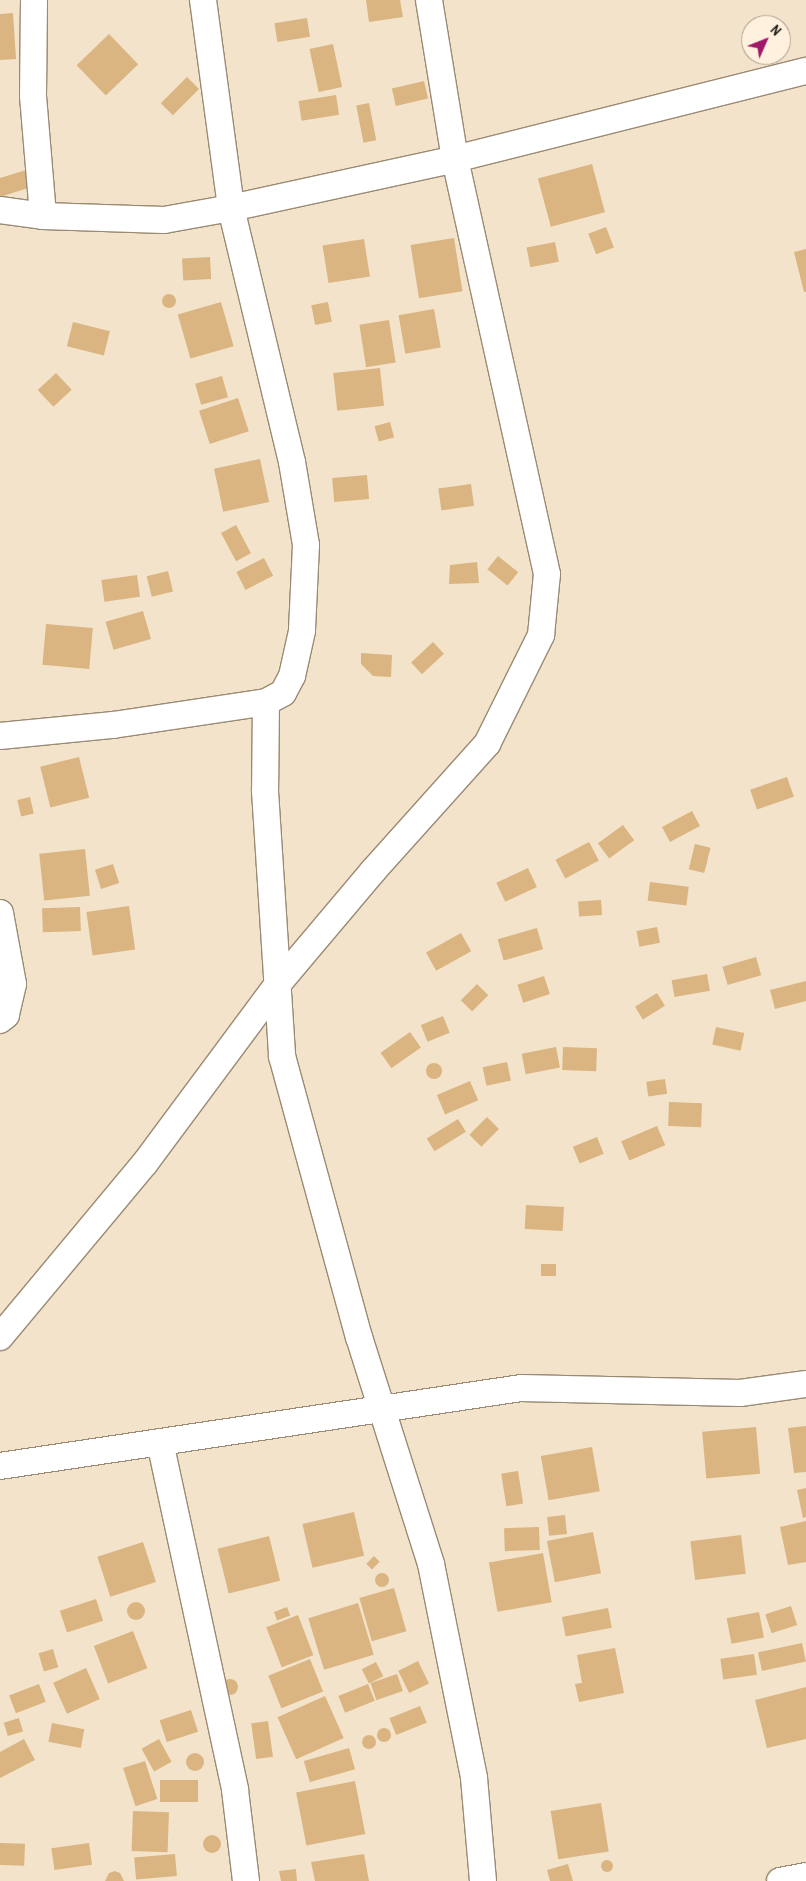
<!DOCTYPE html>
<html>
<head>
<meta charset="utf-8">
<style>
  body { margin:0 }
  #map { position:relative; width:806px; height:1881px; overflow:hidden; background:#f4e3cb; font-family:"Archivo Narrow",sans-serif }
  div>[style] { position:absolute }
  .building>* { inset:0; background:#dab581; transform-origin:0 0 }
  .round { border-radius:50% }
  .roads { filter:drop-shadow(1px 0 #9a8a74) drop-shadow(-1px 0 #9a8a74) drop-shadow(0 1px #9a8a74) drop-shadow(0 -1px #9a8a74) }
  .street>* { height:26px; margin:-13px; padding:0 13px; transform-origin:13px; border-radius:13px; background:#fff }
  span { translate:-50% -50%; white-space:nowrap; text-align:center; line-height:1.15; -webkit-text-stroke:5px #fff1de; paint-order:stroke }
  .north { position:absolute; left:741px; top:15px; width:50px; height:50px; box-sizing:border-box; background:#fff1de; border:1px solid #a59b8c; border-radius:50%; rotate:46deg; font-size:14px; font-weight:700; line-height:20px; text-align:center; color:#1f1910 }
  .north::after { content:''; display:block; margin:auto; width:18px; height:22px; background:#9f1968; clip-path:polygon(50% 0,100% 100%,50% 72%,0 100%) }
</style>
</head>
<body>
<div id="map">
  <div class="building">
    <i style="clip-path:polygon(366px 0,400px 0,403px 17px,369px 22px)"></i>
    <i style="clip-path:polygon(13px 13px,16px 59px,0 60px,0 14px)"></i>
    <i style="left:307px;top:18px;width:19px;height:33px;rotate:81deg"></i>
    <i style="left:109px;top:34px;width:42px;height:45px;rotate:46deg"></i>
    <i style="left:333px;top:44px;width:44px;height:24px;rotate:78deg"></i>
    <i style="left:187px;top:77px;width:17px;height:37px;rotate:45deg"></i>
    <i style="left:424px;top:81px;width:18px;height:33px;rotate:77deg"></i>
    <i style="left:336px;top:95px;width:20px;height:38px;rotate:81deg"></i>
    <i style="left:369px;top:103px;width:38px;height:13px;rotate:79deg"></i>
    <i style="left:592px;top:164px;width:50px;height:56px;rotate:75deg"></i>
    <i style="clip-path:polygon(26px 170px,31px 187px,0 197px,0 178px)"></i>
    <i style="left:606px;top:227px;width:22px;height:19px;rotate:69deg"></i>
    <i style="left:454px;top:238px;width:54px;height:44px;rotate:81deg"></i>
    <i style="left:364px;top:239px;width:38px;height:42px;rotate:81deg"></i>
    <i style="left:555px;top:242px;width:20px;height:29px;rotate:79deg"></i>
    <i style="clip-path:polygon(806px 249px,806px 292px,804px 292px,794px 252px)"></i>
    <i style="left:210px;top:257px;width:22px;height:28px;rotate:87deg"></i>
    <i class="round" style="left:162px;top:294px;width:14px;height:14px"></i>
    <i style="left:221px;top:302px;width:46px;height:45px;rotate:74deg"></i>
    <i style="left:328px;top:302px;width:20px;height:17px;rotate:79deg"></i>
    <i style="left:434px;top:309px;width:39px;height:36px;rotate:80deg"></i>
    <i style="left:389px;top:320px;width:43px;height:30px;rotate:81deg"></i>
    <i style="left:73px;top:322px;width:38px;height:25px;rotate:14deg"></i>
    <i style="left:380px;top:368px;width:38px;height:47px;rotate:84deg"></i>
    <i style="left:56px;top:373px;width:23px;height:25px;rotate:47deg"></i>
    <i style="left:222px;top:376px;width:22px;height:28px;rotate:74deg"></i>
    <i style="left:238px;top:398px;width:35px;height:41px;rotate:72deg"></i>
    <i style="left:390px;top:422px;width:16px;height:16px;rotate:75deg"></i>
    <i style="left:260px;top:459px;width:44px;height:47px;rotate:78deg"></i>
    <i style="left:367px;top:475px;width:24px;height:35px;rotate:85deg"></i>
    <i style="left:471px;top:484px;width:22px;height:33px;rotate:82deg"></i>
    <i style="left:236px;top:525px;width:32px;height:17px;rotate:62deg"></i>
    <i style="left:498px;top:556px;width:26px;height:17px;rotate:39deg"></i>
    <i style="left:264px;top:558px;width:20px;height:31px;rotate:63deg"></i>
    <i style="clip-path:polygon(477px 562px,479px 583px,449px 584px,450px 565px)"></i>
    <i style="left:168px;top:571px;width:21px;height:22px;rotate:76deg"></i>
    <i style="left:137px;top:575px;width:22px;height:36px;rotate:82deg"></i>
    <i style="left:143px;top:611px;width:29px;height:39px;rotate:74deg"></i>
    <i style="left:46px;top:624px;width:47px;height:41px;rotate:5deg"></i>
    <i style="left:433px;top:642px;width:16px;height:30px;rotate:47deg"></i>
    <i style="clip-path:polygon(361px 653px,392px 655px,391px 677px,373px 676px,361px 664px)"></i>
    <i style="left:79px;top:757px;width:42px;height:40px;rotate:76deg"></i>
    <i style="left:787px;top:777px;width:21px;height:39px;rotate:71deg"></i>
    <i style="left:30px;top:797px;width:17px;height:13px;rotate:77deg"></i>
    <i style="left:692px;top:811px;width:17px;height:34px;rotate:62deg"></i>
    <i style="left:623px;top:825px;width:19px;height:31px;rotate:54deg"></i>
    <i style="left:589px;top:842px;width:21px;height:38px;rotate:62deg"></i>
    <i style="left:695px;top:844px;width:16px;height:26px;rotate:14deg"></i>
    <i style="left:85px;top:849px;width:47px;height:46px;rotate:84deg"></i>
    <i style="left:113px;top:864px;width:20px;height:19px;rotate:72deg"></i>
    <i style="left:528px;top:868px;width:21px;height:35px;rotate:65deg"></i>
    <i style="left:650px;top:882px;width:39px;height:19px;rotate:7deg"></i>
    <i style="left:601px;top:900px;width:15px;height:23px;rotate:86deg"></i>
    <i style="left:129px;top:906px;width:44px;height:43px;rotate:82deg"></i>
    <i style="left:80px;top:907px;width:24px;height:38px;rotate:88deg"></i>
    <i style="left:657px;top:927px;width:16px;height:21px;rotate:79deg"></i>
    <i style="left:537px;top:928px;width:22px;height:41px;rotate:74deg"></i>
    <i style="left:461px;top:933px;width:21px;height:40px;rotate:61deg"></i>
    <i style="left:756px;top:957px;width:19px;height:35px;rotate:74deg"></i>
    <i style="left:707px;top:974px;width:17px;height:36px;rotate:80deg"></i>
    <i style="left:544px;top:976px;width:19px;height:28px;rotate:72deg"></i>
    <i style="clip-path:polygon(806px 981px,806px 1001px,775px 1009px,770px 990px)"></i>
    <i style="left:477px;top:984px;width:16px;height:23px;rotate:45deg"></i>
    <i style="left:657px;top:993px;width:15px;height:26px;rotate:58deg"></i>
    <i style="left:443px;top:1016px;width:18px;height:24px;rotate:68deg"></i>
    <i style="left:716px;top:1027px;width:29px;height:18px;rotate:12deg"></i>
    <i style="left:410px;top:1032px;width:19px;height:36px;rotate:55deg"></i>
    <i style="left:556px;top:1047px;width:21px;height:35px;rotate:79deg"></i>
    <i style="left:563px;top:1047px;width:34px;height:23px;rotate:2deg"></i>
    <i style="left:507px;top:1062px;width:19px;height:25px;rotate:78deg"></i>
    <i class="round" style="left:426px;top:1063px;width:16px;height:16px"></i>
    <i style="left:665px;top:1079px;width:15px;height:19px;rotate:82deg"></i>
    <i style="left:470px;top:1081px;width:21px;height:36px;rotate:67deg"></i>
    <i style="left:669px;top:1102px;width:33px;height:24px;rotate:2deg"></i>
    <i style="left:487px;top:1117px;width:17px;height:25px;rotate:45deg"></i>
    <i style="left:458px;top:1119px;width:15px;height:37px;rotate:58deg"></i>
    <i style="left:657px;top:1126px;width:21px;height:39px;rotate:67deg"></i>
    <i style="left:597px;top:1137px;width:18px;height:26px;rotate:68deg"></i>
    <i style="left:526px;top:1205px;width:38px;height:24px;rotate:3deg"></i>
    <i style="left:556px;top:1264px;width:12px;height:15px;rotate:90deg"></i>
    <i style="clip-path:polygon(806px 1426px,806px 1472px,794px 1473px,788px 1428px)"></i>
    <i style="left:756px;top:1427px;width:47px;height:54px;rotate:85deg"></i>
    <i style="left:592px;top:1447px;width:45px;height:52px;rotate:80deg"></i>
    <i style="left:518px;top:1471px;width:33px;height:17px;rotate:81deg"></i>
    <i style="clip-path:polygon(806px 1488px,806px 1517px,803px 1518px,797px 1490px)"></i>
    <i style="left:354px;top:1512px;width:45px;height:53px;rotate:77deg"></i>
    <i style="left:565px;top:1515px;width:19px;height:18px;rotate:84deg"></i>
    <i style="clip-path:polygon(806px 1521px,806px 1562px,788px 1565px,780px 1527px)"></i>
    <i style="left:539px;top:1527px;width:23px;height:35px;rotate:88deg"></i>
    <i style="left:593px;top:1532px;width:42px;height:47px;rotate:79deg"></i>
    <i style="left:741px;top:1535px;width:39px;height:51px;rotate:83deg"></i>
    <i style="left:269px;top:1536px;width:46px;height:53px;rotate:76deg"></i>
    <i style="left:143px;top:1542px;width:42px;height:48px;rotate:72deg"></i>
    <i style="left:543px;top:1553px;width:50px;height:55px;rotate:80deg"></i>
    <i style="left:374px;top:1556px;width:8px;height:11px;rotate:45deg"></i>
    <i class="round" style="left:375px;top:1573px;width:14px;height:14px"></i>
    <i style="left:394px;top:1588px;width:45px;height:36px;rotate:74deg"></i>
    <i style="left:96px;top:1599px;width:23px;height:38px;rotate:72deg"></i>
    <i class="round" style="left:127px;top:1602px;width:18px;height:18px"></i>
    <i style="left:358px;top:1603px;width:54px;height:52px;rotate:73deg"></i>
    <i style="left:791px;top:1606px;width:20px;height:27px;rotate:72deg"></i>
    <i style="left:287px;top:1607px;width:9px;height:14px;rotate:69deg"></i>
    <i style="left:608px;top:1608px;width:20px;height:47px;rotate:79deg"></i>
    <i style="left:759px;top:1612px;width:26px;height:33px;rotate:79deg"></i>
    <i style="left:298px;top:1615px;width:43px;height:34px;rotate:69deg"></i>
    <i style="left:133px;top:1631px;width:40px;height:42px;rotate:69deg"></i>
    <i style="left:802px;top:1643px;width:19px;height:45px;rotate:78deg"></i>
    <i style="clip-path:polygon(615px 1648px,624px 1693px,579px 1702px,575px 1684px,582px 1683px,577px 1655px)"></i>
    <i style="left:53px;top:1649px;width:19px;height:15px;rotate:74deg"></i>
    <i style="left:754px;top:1654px;width:21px;height:34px;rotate:82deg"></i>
    <i style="left:310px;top:1659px;width:35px;height:45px;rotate:68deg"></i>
    <i style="left:418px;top:1661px;width:25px;height:22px;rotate:64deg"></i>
    <i style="left:376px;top:1662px;width:16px;height:16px;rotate:63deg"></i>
    <i style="left:86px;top:1668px;width:34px;height:36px;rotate:66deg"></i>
    <i style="left:397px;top:1674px;width:18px;height:28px;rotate:71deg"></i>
    <i class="round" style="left:222px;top:1679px;width:16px;height:16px"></i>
    <i style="left:39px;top:1684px;width:19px;height:32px;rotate:69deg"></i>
    <i style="left:368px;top:1684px;width:18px;height:32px;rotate:68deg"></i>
    <i style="clip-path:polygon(806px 1687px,806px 1739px,767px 1748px,755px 1700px)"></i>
    <i style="left:325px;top:1696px;width:46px;height:52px;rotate:66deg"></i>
    <i style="left:420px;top:1706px;width:18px;height:33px;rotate:68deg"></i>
    <i style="left:191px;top:1710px;width:23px;height:33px;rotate:72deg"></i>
    <i style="left:19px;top:1718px;width:14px;height:16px;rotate:73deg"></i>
    <i style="left:268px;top:1721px;width:36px;height:17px;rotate:82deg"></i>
    <i style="left:52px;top:1723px;width:33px;height:19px;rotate:11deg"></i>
    <i class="round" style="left:377px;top:1728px;width:14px;height:14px"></i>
    <i class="round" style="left:362px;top:1735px;width:14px;height:14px"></i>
    <i style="clip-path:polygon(24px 1739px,35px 1760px,0 1778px,0 1752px)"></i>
    <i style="left:159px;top:1739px;width:26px;height:20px;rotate:61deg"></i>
    <i style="left:349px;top:1748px;width:22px;height:47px;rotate:74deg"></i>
    <i class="round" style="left:186px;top:1753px;width:18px;height:18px"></i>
    <i style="left:145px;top:1761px;width:40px;height:23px;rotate:72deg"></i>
    <i style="left:160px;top:1780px;width:38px;height:22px"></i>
    <i style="left:355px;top:1781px;width:54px;height:60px;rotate:79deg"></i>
    <i style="left:601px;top:1803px;width:49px;height:51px;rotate:81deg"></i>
    <i style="left:133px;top:1811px;width:36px;height:40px;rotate:2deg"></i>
    <i class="round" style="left:203px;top:1835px;width:18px;height:18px"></i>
    <i style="left:0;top:1843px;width:25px;height:22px;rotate:2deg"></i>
    <i style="left:89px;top:1843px;width:22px;height:38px;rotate:82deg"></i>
    <i style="left:175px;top:1854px;width:22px;height:41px;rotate:85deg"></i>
    <i style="clip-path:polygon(364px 1854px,369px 1881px,315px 1881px,311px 1862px)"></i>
    <i class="round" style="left:601px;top:1860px;width:12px;height:12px"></i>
    <i style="clip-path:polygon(568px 1864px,573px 1881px,550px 1881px,547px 1870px)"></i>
    <i style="clip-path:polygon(296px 1869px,297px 1881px,281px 1881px,279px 1871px)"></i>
    <i style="clip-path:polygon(115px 1871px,120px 1873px,124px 1881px,105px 1881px,109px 1873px)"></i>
  </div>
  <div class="roads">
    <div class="street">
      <i style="left:34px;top:0;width:96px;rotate:90.6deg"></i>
      <i style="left:33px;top:96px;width:120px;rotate:85.2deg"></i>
      <i style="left:203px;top:0;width:210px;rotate:82.3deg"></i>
      <i style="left:231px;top:208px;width:261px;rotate:76.5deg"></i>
      <i style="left:292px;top:462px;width:84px;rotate:80.4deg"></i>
      <i style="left:306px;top:545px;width:86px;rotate:92.7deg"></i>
      <i style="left:302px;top:631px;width:46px;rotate:102.5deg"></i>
      <i style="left:292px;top:676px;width:19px;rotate:118deg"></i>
      <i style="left:283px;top:693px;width:19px;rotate:152deg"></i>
      <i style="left:266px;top:702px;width:89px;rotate:90.6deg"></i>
      <i style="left:265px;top:791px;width:266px;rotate:86.3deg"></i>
      <i style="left:282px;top:1056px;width:291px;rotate:74.7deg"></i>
      <i style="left:359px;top:1337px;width:238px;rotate:72.4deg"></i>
      <i style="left:431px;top:1564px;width:218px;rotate:78.6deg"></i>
      <i style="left:474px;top:1778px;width:103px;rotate:85deg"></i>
      <i style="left:0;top:210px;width:43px;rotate:7.9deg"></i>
      <i style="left:43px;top:216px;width:121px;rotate:1.9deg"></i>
      <i style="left:164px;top:220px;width:68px;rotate:-10.2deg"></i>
      <i style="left:231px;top:208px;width:229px;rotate:-12.3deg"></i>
      <i style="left:455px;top:159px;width:362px;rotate:-14.1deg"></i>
      <i style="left:0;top:736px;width:114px;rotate:-5.6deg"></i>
      <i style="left:113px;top:725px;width:155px;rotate:-8.5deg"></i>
      <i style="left:0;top:913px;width:72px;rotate:79.6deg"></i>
      <i style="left:13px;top:984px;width:32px;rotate:103deg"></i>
      <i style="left:6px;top:1015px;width:8px;rotate:140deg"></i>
      <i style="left:0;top:1337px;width:226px;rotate:-50.2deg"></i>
      <i style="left:145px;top:1163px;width:222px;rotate:-53.4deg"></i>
      <i style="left:277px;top:985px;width:149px;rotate:-49.9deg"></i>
      <i style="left:373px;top:871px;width:171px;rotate:-48.1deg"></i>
      <i style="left:487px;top:744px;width:122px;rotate:-63.6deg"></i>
      <i style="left:541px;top:635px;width:61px;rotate:-84.4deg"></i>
      <i style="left:547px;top:574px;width:425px;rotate:-102.5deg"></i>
      <i style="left:455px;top:159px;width:161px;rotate:-99.3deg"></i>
      <i style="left:160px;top:1442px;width:356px;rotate:77.8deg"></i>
      <i style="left:235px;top:1790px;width:92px;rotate:83.1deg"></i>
      <i style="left:0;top:1466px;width:527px;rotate:-8.51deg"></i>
      <i style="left:521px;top:1388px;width:219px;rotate:1.3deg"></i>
      <i style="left:740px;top:1393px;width:67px;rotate:-7.8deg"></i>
      <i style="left:780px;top:1881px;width:26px;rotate:-11deg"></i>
    </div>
  </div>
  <div class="north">N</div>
</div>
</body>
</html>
